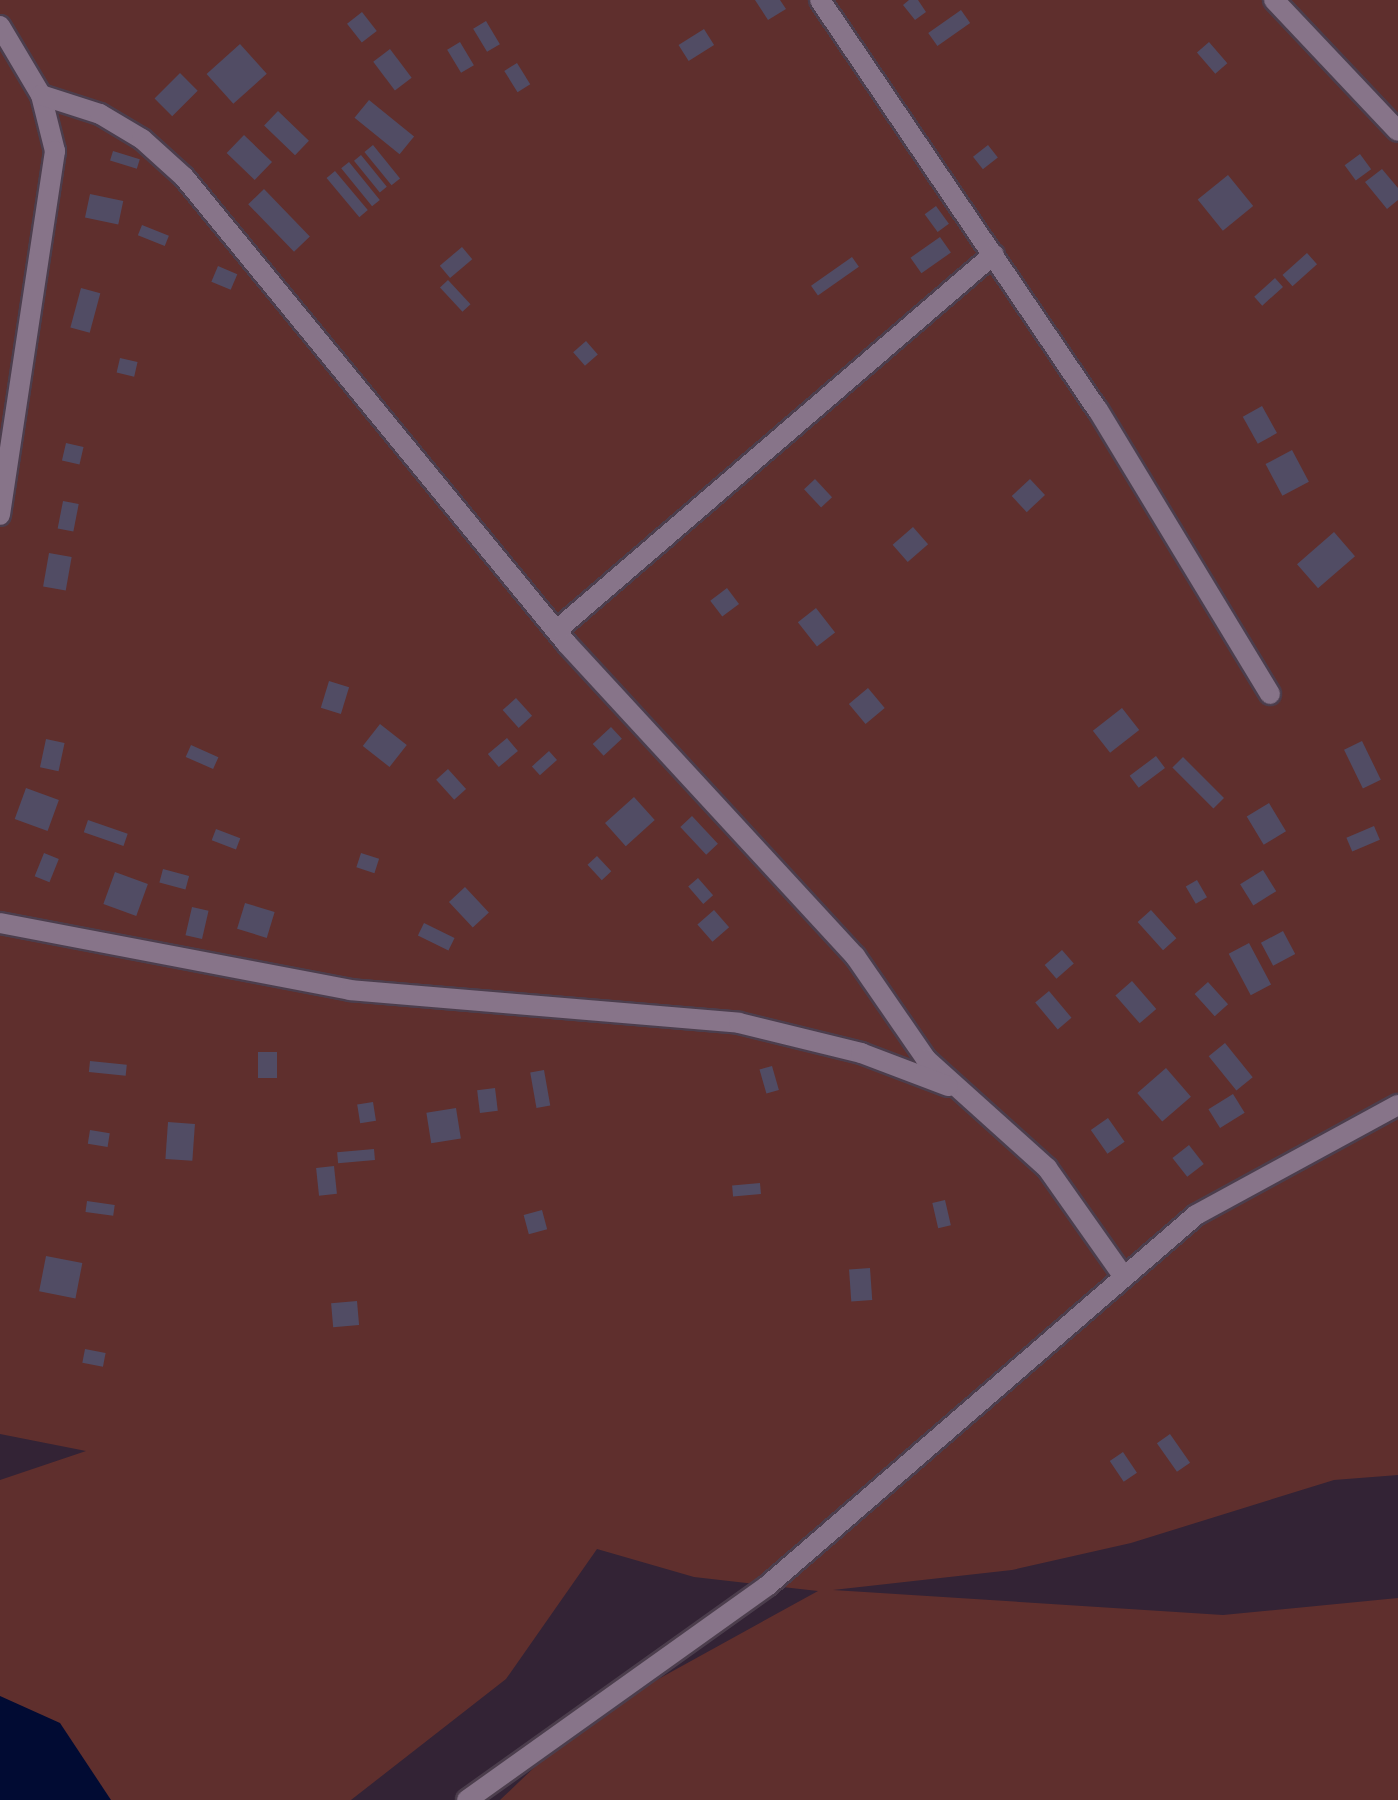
<!DOCTYPE html>
<html>
<head>
<meta charset="utf-8">
<style>
  body { margin:0 }
  #map { position:relative; width:1398px; height:1800px; overflow:hidden; background:#332335; font-family:"Roboto Condensed",sans-serif }
  div>[style] { position:absolute }
  .green>* { inset:0; background:#5f2f2d }
  .water>* { inset:0; background:#010b33 }
  .building>* { inset:0; background:#514c64; transform-origin:0 0 }
  .roads { filter:drop-shadow(2px 0 #4c3e4d) drop-shadow(-2px 0 #4c3e4d) drop-shadow(0 2px #4c3e4d) drop-shadow(0 -2px #4c3e4d) }
  .lane>* { height:20px; margin:-10px; padding:0 10px; transform-origin:10px; border-radius:10px; background:#877489 }
  span { translate:-50% -50%; white-space:nowrap; text-align:center; line-height:1.15; -webkit-text-stroke:10px #29192b; paint-order:stroke }
</style>
</head>
<body>
<div id="map">
  <div class="green">
    <i style="clip-path:polygon(0 0,1398px 0,1398px 1475px,1334px 1480px,1131px 1543px,1012px 1570px,833px 1590px,1223px 1615px,1398px 1598px,1398px 1800px,500px 1800px,584px 1720px,818px 1591px,694px 1577px,597px 1549px,506px 1679px,351px 1800px,0 1800px,0 1480px,86px 1451px,0 1434px)"></i>
  </div>
  <div class="water">
    <i style="clip-path:polygon(0 1696px,60px 1723px,111px 1800px,0 1800px)"></i>
  </div>
  <div class="building">
    <i style="clip-path:polygon(755px 0,780px 0,786px 9px,768px 20px)"></i>
    <i style="clip-path:polygon(909px 0,918px 0,926px 12px,915px 20px,903px 5px)"></i>
    <i style="left:961px;top:10px;width:16px;height:40px;rotate:55deg"></i>
    <i style="left:362px;top:12px;width:24px;height:19px;rotate:52deg"></i>
    <i style="left:486px;top:21px;width:27px;height:15px;rotate:59deg"></i>
    <i style="left:704px;top:29px;width:19px;height:30px;rotate:58deg"></i>
    <i style="left:460px;top:42px;width:27px;height:15px;rotate:59deg"></i>
    <i style="left:1209px;top:42px;width:28px;height:16px;rotate:49deg"></i>
    <i style="left:240px;top:44px;width:40px;height:45px;rotate:48deg"></i>
    <i style="left:390px;top:49px;width:36px;height:21px;rotate:53deg"></i>
    <i style="left:517px;top:63px;width:25px;height:15px;rotate:58deg"></i>
    <i style="left:180px;top:73px;width:25px;height:36px;rotate:45deg"></i>
    <i style="left:369px;top:100px;width:58px;height:23px;rotate:39deg"></i>
    <i style="left:278px;top:111px;width:43px;height:20px;rotate:44deg"></i>
    <i style="left:244px;top:135px;width:39px;height:25px;rotate:44deg"></i>
    <i style="left:373px;top:145px;width:43px;height:11px;rotate:51deg"></i>
    <i style="left:988px;top:145px;width:16px;height:19px;rotate:52deg"></i>
    <i style="left:113px;top:151px;width:28px;height:10px;rotate:17deg"></i>
    <i style="left:1360px;top:154px;width:19px;height:19px;rotate:54deg"></i>
    <i style="left:361px;top:155px;width:41px;height:9px;rotate:51deg"></i>
    <i style="left:349px;top:162px;width:49px;height:10px;rotate:51deg"></i>
    <i style="clip-path:polygon(1382px 169px,1398px 188px,1398px 200px,1387px 209px,1365px 182px)"></i>
    <i style="left:335px;top:171px;width:51px;height:11px;rotate:50deg"></i>
    <i style="left:1228px;top:175px;width:40px;height:39px;rotate:51deg"></i>
    <i style="left:264px;top:189px;width:66px;height:22px;rotate:46deg"></i>
    <i style="left:90px;top:194px;width:34px;height:24px;rotate:12deg"></i>
    <i style="left:936px;top:206px;width:22px;height:14px;rotate:54deg"></i>
    <i style="left:142px;top:225px;width:29px;height:11px;rotate:22deg"></i>
    <i style="left:940px;top:237px;width:19px;height:36px;rotate:55deg"></i>
    <i style="left:462px;top:247px;width:16px;height:29px;rotate:50deg"></i>
    <i style="left:1307px;top:253px;width:15px;height:33px;rotate:48deg"></i>
    <i style="left:852px;top:257px;width:12px;height:50px;rotate:55deg"></i>
    <i style="left:218px;top:266px;width:21px;height:17px;rotate:23deg"></i>
    <i style="left:1275px;top:278px;width:12px;height:28px;rotate:48deg"></i>
    <i style="left:448px;top:280px;width:33px;height:11px;rotate:47deg"></i>
    <i style="left:81px;top:288px;width:20px;height:41px;rotate:15deg"></i>
    <i style="left:586px;top:341px;width:18px;height:17px;rotate:49deg"></i>
    <i style="left:120px;top:358px;width:18px;height:15px;rotate:13deg"></i>
    <i style="left:1262px;top:406px;width:31px;height:22px;rotate:61deg"></i>
    <i style="left:66px;top:443px;width:18px;height:18px;rotate:13deg"></i>
    <i style="left:1292px;top:450px;width:36px;height:30px;rotate:62deg"></i>
    <i style="left:815px;top:479px;width:25px;height:15px;rotate:47deg"></i>
    <i style="left:1030px;top:479px;width:22px;height:25px;rotate:47deg"></i>
    <i style="left:63px;top:501px;width:16px;height:28px;rotate:11deg"></i>
    <i style="left:913px;top:527px;width:23px;height:27px;rotate:49deg"></i>
    <i style="left:1334px;top:532px;width:32px;height:49px;rotate:49deg"></i>
    <i style="left:49px;top:553px;width:23px;height:34px;rotate:10deg"></i>
    <i style="left:727px;top:588px;width:20px;height:21px;rotate:53deg"></i>
    <i style="left:816px;top:608px;width:31px;height:23px;rotate:52deg"></i>
    <i style="left:329px;top:681px;width:21px;height:28px;rotate:17deg"></i>
    <i style="left:868px;top:688px;width:26px;height:25px;rotate:50deg"></i>
    <i style="left:516px;top:698px;width:24px;height:18px;rotate:48deg"></i>
    <i style="left:1122px;top:708px;width:28px;height:37px;rotate:52deg"></i>
    <i style="left:380px;top:724px;width:34px;height:28px;rotate:38deg"></i>
    <i style="left:611px;top:727px;width:16px;height:25px;rotate:47deg"></i>
    <i style="left:507px;top:738px;width:17px;height:25px;rotate:50deg"></i>
    <i style="left:46px;top:739px;width:19px;height:29px;rotate:12deg"></i>
    <i style="left:1362px;top:741px;width:43px;height:20px;rotate:64deg"></i>
    <i style="left:191px;top:745px;width:30px;height:13px;rotate:24deg"></i>
    <i style="left:549px;top:751px;width:12px;height:23px;rotate:48deg"></i>
    <i style="left:1156px;top:756px;width:15px;height:33px;rotate:53deg"></i>
    <i style="left:1183px;top:757px;width:58px;height:15px;rotate:45deg"></i>
    <i style="left:448px;top:769px;width:27px;height:16px;rotate:48deg"></i>
    <i style="left:26px;top:788px;width:35px;height:33px;rotate:20deg"></i>
    <i style="left:634px;top:797px;width:31px;height:39px;rotate:48deg"></i>
    <i style="left:1269px;top:803px;width:33px;height:26px;rotate:59deg"></i>
    <i style="left:692px;top:816px;width:38px;height:16px;rotate:47deg"></i>
    <i style="left:88px;top:820px;width:42px;height:13px;rotate:19deg"></i>
    <i style="left:1374px;top:826px;width:15px;height:30px;rotate:67deg"></i>
    <i style="left:216px;top:829px;width:26px;height:12px;rotate:21deg"></i>
    <i style="left:44px;top:853px;width:16px;height:25px;rotate:22deg"></i>
    <i style="left:361px;top:853px;width:19px;height:15px;rotate:18deg"></i>
    <i style="left:597px;top:856px;width:21px;height:13px;rotate:47deg"></i>
    <i style="left:163px;top:869px;width:27px;height:14px;rotate:15deg"></i>
    <i style="left:1263px;top:870px;width:25px;height:27px;rotate:58deg"></i>
    <i style="left:115px;top:872px;width:35px;height:34px;rotate:20deg"></i>
    <i style="left:698px;top:878px;width:23px;height:13px;rotate:49deg"></i>
    <i style="left:1197px;top:880px;width:20px;height:13px;rotate:60deg"></i>
    <i style="left:465px;top:887px;width:35px;height:22px;rotate:47deg"></i>
    <i style="left:245px;top:903px;width:31px;height:27px;rotate:17deg"></i>
    <i style="left:192px;top:907px;width:17px;height:29px;rotate:13deg"></i>
    <i style="left:714px;top:910px;width:23px;height:22px;rotate:49deg"></i>
    <i style="left:1151px;top:910px;width:38px;height:18px;rotate:48deg"></i>
    <i style="left:424px;top:923px;width:34px;height:14px;rotate:26deg"></i>
    <i style="left:1283px;top:931px;width:26px;height:25px;rotate:62deg"></i>
    <i style="left:1249px;top:943px;width:47px;height:23px;rotate:62deg"></i>
    <i style="left:1062px;top:950px;width:18px;height:23px;rotate:49deg"></i>
    <i style="left:1132px;top:981px;width:37px;height:22px;rotate:49deg"></i>
    <i style="left:1208px;top:982px;width:30px;height:18px;rotate:48deg"></i>
    <i style="left:1049px;top:991px;width:35px;height:18px;rotate:50deg"></i>
    <i style="left:1225px;top:1043px;width:44px;height:21px;rotate:51deg"></i>
    <i style="left:277px;top:1052px;width:26px;height:19px;rotate:90deg"></i>
    <i style="left:90px;top:1061px;width:37px;height:11px;rotate:6deg"></i>
    <i style="left:772px;top:1066px;width:25px;height:13px;rotate:74deg"></i>
    <i style="left:1166px;top:1068px;width:38px;height:38px;rotate:49deg"></i>
    <i style="left:544px;top:1070px;width:36px;height:14px;rotate:80deg"></i>
    <i style="left:495px;top:1088px;width:23px;height:18px;rotate:83deg"></i>
    <i style="left:1233px;top:1094px;width:22px;height:29px;rotate:58deg"></i>
    <i style="left:373px;top:1102px;width:19px;height:16px;rotate:81deg"></i>
    <i style="left:456px;top:1108px;width:31px;height:30px;rotate:81deg"></i>
    <i style="left:1108px;top:1118px;width:29px;height:21px;rotate:55deg"></i>
    <i style="left:168px;top:1122px;width:27px;height:37px;rotate:4deg"></i>
    <i style="left:90px;top:1130px;width:20px;height:14px;rotate:9deg"></i>
    <i style="left:1189px;top:1145px;width:24px;height:21px;rotate:52deg"></i>
    <i style="left:374px;top:1149px;width:11px;height:37px;rotate:85deg"></i>
    <i style="left:334px;top:1166px;width:28px;height:18px;rotate:84deg"></i>
    <i style="left:760px;top:1183px;width:11px;height:28px;rotate:85deg"></i>
    <i style="left:945px;top:1200px;width:26px;height:13px;rotate:77deg"></i>
    <i style="left:87px;top:1201px;width:28px;height:11px;rotate:8deg"></i>
    <i style="left:542px;top:1210px;width:20px;height:19px;rotate:75deg"></i>
    <i style="left:46px;top:1256px;width:37px;height:36px;rotate:11deg"></i>
    <i style="left:870px;top:1268px;width:32px;height:21px;rotate:86deg"></i>
    <i style="left:357px;top:1301px;width:24px;height:26px;rotate:85deg"></i>
    <i style="left:85px;top:1349px;width:21px;height:14px;rotate:11deg"></i>
    <i style="left:1170px;top:1434px;width:35px;height:16px;rotate:55deg"></i>
    <i style="left:1123px;top:1452px;width:25px;height:16px;rotate:56deg"></i>
  </div>
  <div class="roads">
    <div class="lane">
      <i style="left:820px;top:0;width:495px;rotate:55.9deg"></i>
      <i style="left:1098px;top:410px;width:332px;rotate:58.8deg"></i>
      <i style="left:1274px;top:0;width:180px;rotate:46.6deg"></i>
      <i style="left:0;top:26px;width:80px;rotate:59.3deg"></i>
      <i style="left:41px;top:95px;width:58px;rotate:76deg"></i>
      <i style="left:55px;top:151px;width:368px;rotate:98.6deg"></i>
      <i style="left:41px;top:95px;width:62px;rotate:17.9deg"></i>
      <i style="left:100px;top:114px;width:49px;rotate:30.8deg"></i>
      <i style="left:142px;top:139px;width:57px;rotate:42.1deg"></i>
      <i style="left:184px;top:177px;width:604px;rotate:50.64deg"></i>
      <i style="left:567px;top:644px;width:425px;rotate:47.3deg"></i>
      <i style="left:855px;top:956px;width:125px;rotate:55.4deg"></i>
      <i style="left:926px;top:1059px;width:163px;rotate:42deg"></i>
      <i style="left:1047px;top:1168px;width:133px;rotate:54.8deg"></i>
      <i style="left:557px;top:630px;width:576px;rotate:-40.71deg"></i>
      <i style="left:0;top:923px;width:356px;rotate:10.8deg"></i>
      <i style="left:350px;top:990px;width:390px;rotate:4.8deg"></i>
      <i style="left:739px;top:1023px;width:126px;rotate:13.8deg"></i>
      <i style="left:861px;top:1053px;width:93px;rotate:20.8deg"></i>
      <i style="left:467px;top:1800px;width:369px;rotate:-35.5deg"></i>
      <i style="left:767px;top:1586px;width:567px;rotate:-40.85deg"></i>
      <i style="left:1196px;top:1215px;width:230px;rotate:-28.6deg"></i>
    </div>
  </div>
</div>
</body>
</html>
